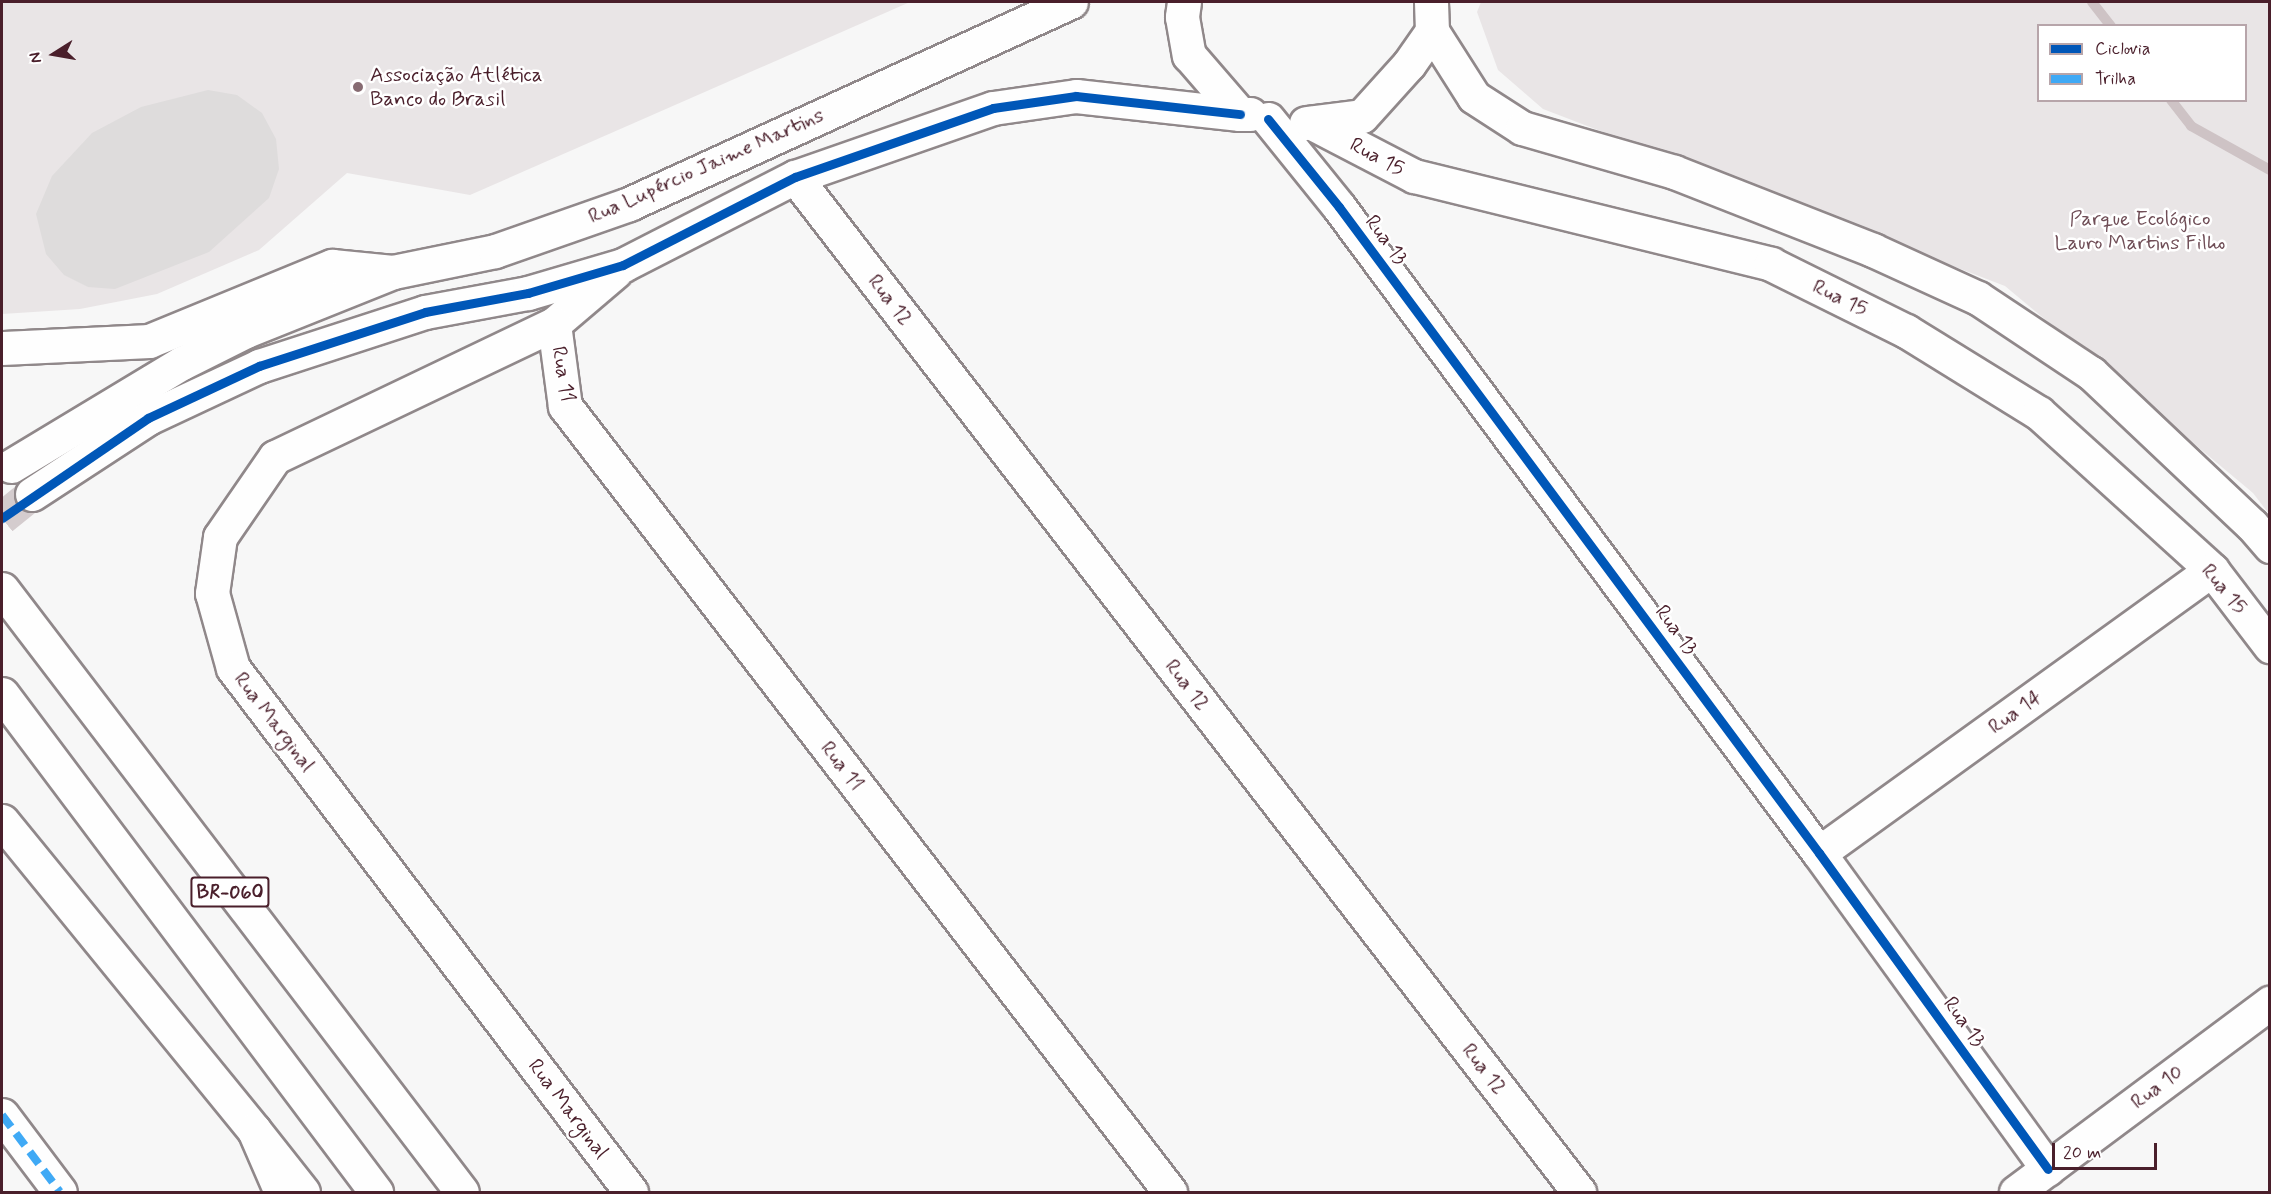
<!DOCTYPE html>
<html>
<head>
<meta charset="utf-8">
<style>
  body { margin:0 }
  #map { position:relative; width:2271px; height:1194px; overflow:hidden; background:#f7f7f7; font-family:Mynerve,sans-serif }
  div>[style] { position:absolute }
  .green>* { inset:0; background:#e9e5e6 }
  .stream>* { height:10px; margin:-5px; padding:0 5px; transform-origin:5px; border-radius:5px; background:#cec3c5 }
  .building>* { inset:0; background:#dedcdc }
  .minor-tunnel>* { height:33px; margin-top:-16.5px; transform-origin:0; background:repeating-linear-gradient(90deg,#d4ccce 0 33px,transparent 0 49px) }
  .roads { filter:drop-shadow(2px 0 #90888a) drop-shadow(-2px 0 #90888a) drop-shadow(0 2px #90888a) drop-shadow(0 -2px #90888a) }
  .minor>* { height:33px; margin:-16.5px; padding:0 16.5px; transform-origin:16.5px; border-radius:16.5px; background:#fefefe }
  .highway>* { height:33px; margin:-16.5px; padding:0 16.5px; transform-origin:16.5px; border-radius:16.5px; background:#fefefe }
  .quiet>* { height:8px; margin-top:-4px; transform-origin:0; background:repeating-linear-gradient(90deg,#3fa9f5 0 15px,transparent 0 23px) }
  .cycleway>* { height:9px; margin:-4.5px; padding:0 4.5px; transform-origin:4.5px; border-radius:4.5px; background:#0057b8 }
  .dots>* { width:16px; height:16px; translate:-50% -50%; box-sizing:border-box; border:3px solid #fff; border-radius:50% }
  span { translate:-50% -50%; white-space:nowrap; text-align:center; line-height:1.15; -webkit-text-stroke:5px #fff; paint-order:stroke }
  .shield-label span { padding:2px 4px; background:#fff; border:2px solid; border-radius:4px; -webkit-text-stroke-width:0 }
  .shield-label { font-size:20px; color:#4a1f2b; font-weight:700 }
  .poi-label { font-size:21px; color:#4a1f2b }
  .left { translate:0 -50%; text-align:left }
  .street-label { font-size:21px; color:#4a1f2b }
  .park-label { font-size:21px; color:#6f4d56 }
  .frame { position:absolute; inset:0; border:3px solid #4a1f2b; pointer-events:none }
  .legend { position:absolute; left:2037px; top:24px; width:210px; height:78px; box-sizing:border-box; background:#fff; border:2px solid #b7a5aa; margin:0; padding:8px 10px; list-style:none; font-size:18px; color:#4a1f2b }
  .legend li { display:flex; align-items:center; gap:12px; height:30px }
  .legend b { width:30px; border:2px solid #b7a5aa }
  .north { position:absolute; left:24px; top:24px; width:60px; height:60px; -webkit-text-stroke:4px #fff; paint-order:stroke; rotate:259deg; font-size:16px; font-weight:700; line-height:24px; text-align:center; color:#4a1f2b }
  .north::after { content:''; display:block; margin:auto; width:21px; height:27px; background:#4a1f2b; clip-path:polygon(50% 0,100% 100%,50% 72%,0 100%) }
  .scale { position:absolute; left:2052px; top:1143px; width:105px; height:27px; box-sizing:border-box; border:3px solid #4a1f2b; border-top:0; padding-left:8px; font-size:18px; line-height:21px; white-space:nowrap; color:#4a1f2b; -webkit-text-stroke:4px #fff; paint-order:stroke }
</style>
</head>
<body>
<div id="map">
  <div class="green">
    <i style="clip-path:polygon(2px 2px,910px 2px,470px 195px,347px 173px,259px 250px,157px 294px,80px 309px,2px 314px)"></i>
    <i style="clip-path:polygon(evenodd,1481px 2px,2269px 2px,2269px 514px,2253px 493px,2005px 286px,1543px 109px,1498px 70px,1477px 12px,1481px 2px,2038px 26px,2246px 26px,2246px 100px,2038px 100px,2038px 26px)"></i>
  </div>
  <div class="stream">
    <i style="left:2092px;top:2px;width:31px;rotate:52deg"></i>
    <i style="left:2171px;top:100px;width:33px;rotate:52deg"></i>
    <i style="left:2191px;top:126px;width:90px;rotate:29.1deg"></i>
  </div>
  <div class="building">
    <i style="clip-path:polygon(208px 90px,237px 95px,262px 113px,276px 139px,279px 169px,269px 198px,209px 252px,115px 289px,88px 287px,64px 275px,46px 254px,36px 214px,52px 176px,92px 133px,141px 107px)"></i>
  </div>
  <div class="minor-tunnel">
    <i style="left:2px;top:518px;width:38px;rotate:-39deg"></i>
  </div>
  <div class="roads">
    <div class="minor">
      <i style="left:1184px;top:2px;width:15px;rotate:98deg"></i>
      <i style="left:1182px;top:17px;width:39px;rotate:80deg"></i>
      <i style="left:1189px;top:55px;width:78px;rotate:49.2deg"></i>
      <i style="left:1240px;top:114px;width:10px"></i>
      <i style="left:1432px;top:31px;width:78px;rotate:57.5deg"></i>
      <i style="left:1474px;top:97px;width:57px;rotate:32.9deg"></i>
      <i style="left:1522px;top:128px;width:158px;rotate:16.1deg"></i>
      <i style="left:1674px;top:172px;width:214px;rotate:21.4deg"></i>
      <i style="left:1873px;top:250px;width:115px;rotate:24.6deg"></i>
      <i style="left:1978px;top:298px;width:136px;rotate:33.6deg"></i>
      <i style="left:2091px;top:373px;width:221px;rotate:43.4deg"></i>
      <i style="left:2252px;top:525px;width:28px;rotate:49deg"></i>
      <i style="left:1268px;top:119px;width:113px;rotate:51.1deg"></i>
      <i style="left:1339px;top:207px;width:805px;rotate:53.39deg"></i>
      <i style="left:1819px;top:853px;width:390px;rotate:54.1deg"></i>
      <i style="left:1306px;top:123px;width:56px;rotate:-7.1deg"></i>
      <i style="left:1362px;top:116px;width:70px;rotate:-47.9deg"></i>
      <i style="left:1409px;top:64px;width:40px;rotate:-55.1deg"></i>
      <i style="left:1432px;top:31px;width:29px;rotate:-92deg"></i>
      <i style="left:1312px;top:123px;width:115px;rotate:27.5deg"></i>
      <i style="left:1414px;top:176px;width:368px;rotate:13.8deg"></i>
      <i style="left:1771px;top:264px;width:151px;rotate:26.4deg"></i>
      <i style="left:1906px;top:331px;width:156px;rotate:31.7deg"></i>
      <i style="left:2039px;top:413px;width:234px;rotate:42.2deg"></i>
      <i style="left:2212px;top:570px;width:96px;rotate:52.7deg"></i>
      <i style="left:795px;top:177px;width:1283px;rotate:52.32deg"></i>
      <i style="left:615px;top:272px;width:80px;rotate:139.6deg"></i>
      <i style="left:554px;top:324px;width:309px;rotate:154.5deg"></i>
      <i style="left:275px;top:457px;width:97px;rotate:124.5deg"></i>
      <i style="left:220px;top:537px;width:57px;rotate:98.1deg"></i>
      <i style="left:212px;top:593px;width:78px;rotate:74.4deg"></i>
      <i style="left:233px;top:668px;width:658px;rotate:52.78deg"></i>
      <i style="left:554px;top:324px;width:83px;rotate:82.4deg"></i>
      <i style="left:565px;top:406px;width:992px;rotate:52.41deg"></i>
      <i style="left:11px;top:466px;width:200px;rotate:-31.1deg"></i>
      <i style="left:182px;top:363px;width:72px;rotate:-26.6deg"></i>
      <i style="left:246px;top:331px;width:158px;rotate:-21.9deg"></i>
      <i style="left:393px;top:272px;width:104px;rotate:-11.6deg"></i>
      <i style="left:495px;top:251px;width:142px;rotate:-19.3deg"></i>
      <i style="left:629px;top:204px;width:486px;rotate:-24.6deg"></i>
      <i style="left:32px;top:494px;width:139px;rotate:-33.2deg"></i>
      <i style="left:148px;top:418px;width:123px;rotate:-25.1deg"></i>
      <i style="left:259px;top:366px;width:175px;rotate:-18deg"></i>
      <i style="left:425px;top:312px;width:105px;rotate:-10.5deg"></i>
      <i style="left:528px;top:293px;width:99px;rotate:-16.4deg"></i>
      <i style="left:623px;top:265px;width:193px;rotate:-27.1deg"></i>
      <i style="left:795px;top:177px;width:210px;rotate:-19.2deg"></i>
      <i style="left:993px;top:108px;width:84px;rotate:-8.2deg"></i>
      <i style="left:1076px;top:96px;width:165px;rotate:6.3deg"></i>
      <i style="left:2px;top:821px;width:399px;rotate:50.8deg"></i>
      <i style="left:254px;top:1130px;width:68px;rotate:66.5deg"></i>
      <i style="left:1819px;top:853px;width:484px;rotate:-35.8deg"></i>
      <i style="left:2px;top:1115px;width:96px;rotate:53deg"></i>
      <i style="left:2016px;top:1192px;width:317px;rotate:-36.7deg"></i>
    </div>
    <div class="highway">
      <i style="left:2px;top:348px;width:147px;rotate:-2.7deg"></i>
      <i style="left:149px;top:341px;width:198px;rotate:-22.3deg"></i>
      <i style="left:332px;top:266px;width:61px;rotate:5.6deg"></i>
      <i style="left:2px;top:589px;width:758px;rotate:52.66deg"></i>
      <i style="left:2px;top:694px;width:623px;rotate:53.09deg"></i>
      <i style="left:254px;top:1130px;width:79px;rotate:51.7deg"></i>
    </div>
  </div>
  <div class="quiet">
    <i style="left:2px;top:1115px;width:96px;rotate:53deg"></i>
  </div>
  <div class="cycleway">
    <i style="left:1268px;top:119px;width:113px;rotate:51.1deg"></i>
    <i style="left:1339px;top:207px;width:805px;rotate:53.39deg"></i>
    <i style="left:1819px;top:853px;width:390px;rotate:54.1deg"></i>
    <i style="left:2px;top:518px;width:177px;rotate:-34.4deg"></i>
    <i style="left:148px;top:418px;width:123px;rotate:-25.1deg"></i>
    <i style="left:259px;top:366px;width:175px;rotate:-18deg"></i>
    <i style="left:425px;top:312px;width:105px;rotate:-10.5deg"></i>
    <i style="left:528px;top:293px;width:99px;rotate:-16.4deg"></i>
    <i style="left:623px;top:265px;width:193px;rotate:-27.1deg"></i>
    <i style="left:795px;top:177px;width:210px;rotate:-19.2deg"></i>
    <i style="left:993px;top:108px;width:84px;rotate:-8.2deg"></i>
    <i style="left:1076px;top:96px;width:165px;rotate:6.3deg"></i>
  </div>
  <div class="dots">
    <i style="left:358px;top:87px;background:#876b72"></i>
  </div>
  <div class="shield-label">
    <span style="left:230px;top:892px">BR-060</span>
  </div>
  <div class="poi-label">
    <span class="left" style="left:370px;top:87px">Associação Atlética<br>Banco do Brasil</span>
  </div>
  <div class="street-label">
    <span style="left:1377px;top:157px;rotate:28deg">Rua 15</span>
    <span style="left:706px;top:166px;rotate:-24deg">Rua Lupércio Jaime Martins</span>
    <span style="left:1386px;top:240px;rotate:53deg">Rua 13</span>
    <span style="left:1840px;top:298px;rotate:26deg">Rua 15</span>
    <span style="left:890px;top:300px;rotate:52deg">Rua 12</span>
    <span style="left:563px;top:374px;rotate:80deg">Rua 11</span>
    <span style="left:2224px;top:589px;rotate:50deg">Rua 15</span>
    <span style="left:1676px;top:630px;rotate:53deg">Rua 13</span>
    <span style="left:1187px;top:685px;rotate:52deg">Rua 12</span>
    <span style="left:2015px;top:712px;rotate:-36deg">Rua 14</span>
    <span style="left:274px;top:722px;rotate:53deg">Rua Marginal</span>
    <span style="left:842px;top:766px;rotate:52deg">Rua 11</span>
    <span style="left:1964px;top:1022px;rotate:54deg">Rua 13</span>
    <span style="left:1484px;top:1069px;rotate:52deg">Rua 12</span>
    <span style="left:2157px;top:1087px;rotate:-37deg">Rua 10</span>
    <span style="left:568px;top:1109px;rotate:53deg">Rua Marginal</span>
  </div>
  <div class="park-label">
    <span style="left:2140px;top:231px">Parque Ecológico<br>Lauro Martins Filho</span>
  </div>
  <div class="frame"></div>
  <ul class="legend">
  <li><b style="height:8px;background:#0057b8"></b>Ciclovia</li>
  <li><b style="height:8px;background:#3fa9f5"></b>Trilha</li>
  </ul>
  <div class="north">N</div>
  <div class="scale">20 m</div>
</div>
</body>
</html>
